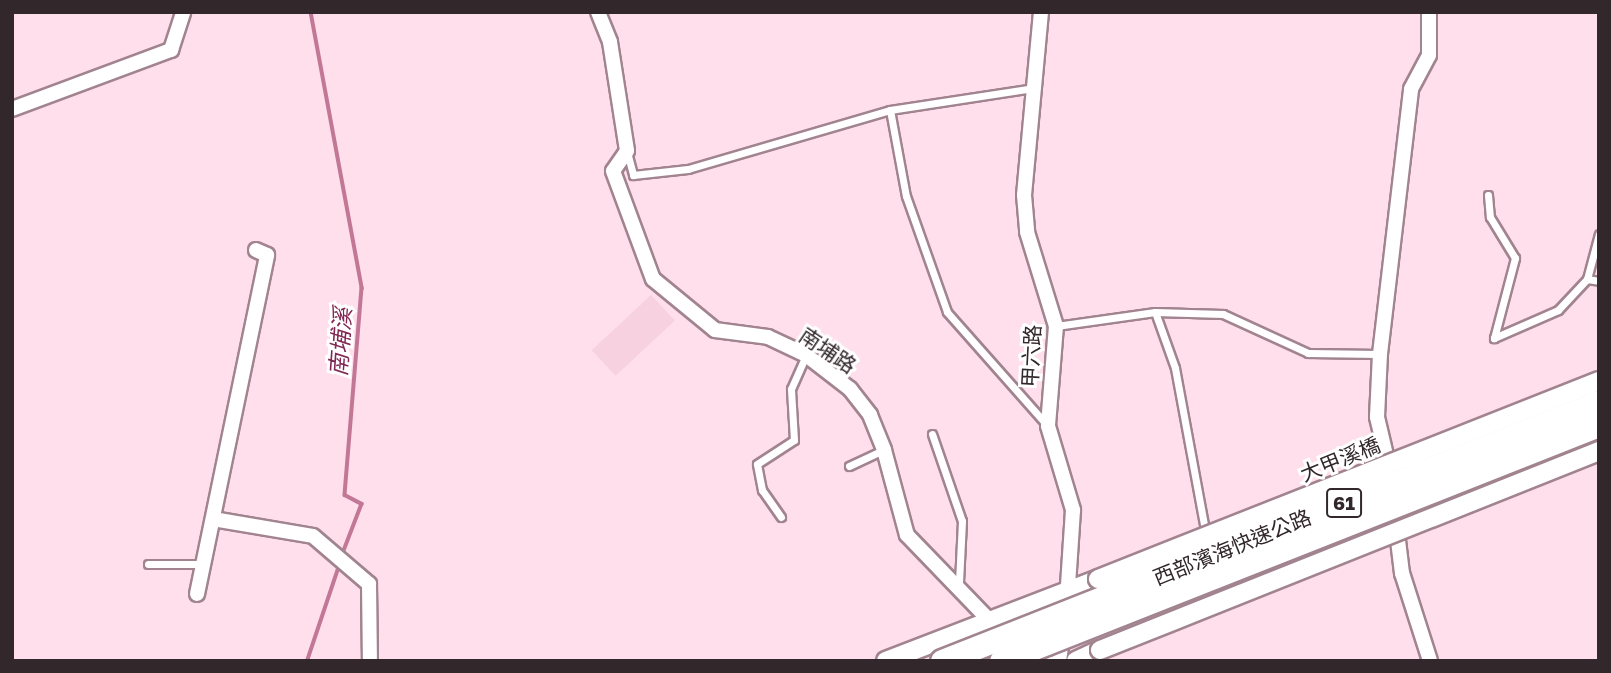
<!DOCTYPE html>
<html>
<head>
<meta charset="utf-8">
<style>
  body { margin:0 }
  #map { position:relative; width:1611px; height:673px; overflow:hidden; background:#ffdfeb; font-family:"Golos Text","Noto Sans TC",sans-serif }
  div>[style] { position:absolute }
  .built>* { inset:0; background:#f8d1e0; transform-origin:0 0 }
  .stream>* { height:3.5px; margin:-1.75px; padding:0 1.75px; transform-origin:1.75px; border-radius:1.75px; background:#c27796 }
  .roads { filter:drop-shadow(2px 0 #a1848f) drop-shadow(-2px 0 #a1848f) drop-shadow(0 2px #a1848f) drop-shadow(0 -2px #a1848f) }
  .service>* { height:7px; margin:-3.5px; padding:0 3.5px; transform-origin:3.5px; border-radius:3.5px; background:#fff }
  .minor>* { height:14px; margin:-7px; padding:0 7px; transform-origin:7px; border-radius:7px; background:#fff }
  .tertiary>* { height:18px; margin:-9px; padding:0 9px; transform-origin:9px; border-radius:9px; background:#fff }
  .bridges { filter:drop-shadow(2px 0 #a1848f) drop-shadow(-2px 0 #a1848f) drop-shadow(0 2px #a1848f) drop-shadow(0 -2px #a1848f) }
  .tertiary-bridge>* { height:18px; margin:-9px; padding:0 9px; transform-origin:9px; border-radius:9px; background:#fff }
  .trunk-bridge>* { height:23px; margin:-11.5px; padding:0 11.5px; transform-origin:11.5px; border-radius:11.5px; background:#fff }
  span { translate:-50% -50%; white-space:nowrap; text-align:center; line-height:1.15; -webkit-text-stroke:6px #fff; paint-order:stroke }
  .shield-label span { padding:2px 5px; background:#fff; border:2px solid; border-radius:5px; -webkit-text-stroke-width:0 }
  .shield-label { font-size:19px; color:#32272b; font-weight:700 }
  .street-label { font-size:21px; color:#32272b }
  .water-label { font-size:23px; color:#812753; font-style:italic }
  .frame { position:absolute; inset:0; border:14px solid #32272b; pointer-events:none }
</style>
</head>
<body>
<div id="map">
  <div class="built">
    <i style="left:651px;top:295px;width:35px;height:81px;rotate:47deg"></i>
  </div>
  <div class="stream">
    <i style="left:311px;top:12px;width:281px;rotate:79.5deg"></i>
    <i style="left:362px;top:288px;width:208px;rotate:94.7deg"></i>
    <i style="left:345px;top:495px;width:19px;rotate:28deg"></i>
    <i style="left:362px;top:504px;width:56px;rotate:111deg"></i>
    <i style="left:307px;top:661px;width:103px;rotate:-71.4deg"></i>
  </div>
  <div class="roads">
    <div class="service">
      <i style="left:890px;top:110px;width:87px;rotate:79.5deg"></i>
      <i style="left:906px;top:196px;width:123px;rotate:70.5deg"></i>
      <i style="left:947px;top:312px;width:152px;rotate:48.5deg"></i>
      <i style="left:627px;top:152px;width:24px;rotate:75deg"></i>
      <i style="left:633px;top:175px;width:55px;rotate:-6.2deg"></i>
      <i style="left:688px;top:169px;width:210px;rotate:-16.3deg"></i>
      <i style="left:890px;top:110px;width:146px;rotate:-8.7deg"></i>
      <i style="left:1488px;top:195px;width:22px;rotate:85deg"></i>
      <i style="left:1490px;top:217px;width:48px;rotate:58.6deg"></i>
      <i style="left:1515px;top:258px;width:83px;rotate:104.7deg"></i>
      <i style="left:1494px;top:338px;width:70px;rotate:-23.6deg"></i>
      <i style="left:1558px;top:310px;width:42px;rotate:-46.9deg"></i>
      <i style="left:1599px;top:234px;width:47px;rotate:104.9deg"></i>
      <i style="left:1587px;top:279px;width:12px;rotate:9deg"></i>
      <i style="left:1155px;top:312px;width:59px;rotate:70.3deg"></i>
      <i style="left:1175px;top:368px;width:171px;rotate:79.5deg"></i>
      <i style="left:1056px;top:326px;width:100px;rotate:-8deg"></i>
      <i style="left:1155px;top:312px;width:68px;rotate:1.7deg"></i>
      <i style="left:1223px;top:314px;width:94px;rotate:24.6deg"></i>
      <i style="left:1308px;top:353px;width:71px;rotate:0.8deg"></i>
      <i style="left:932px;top:434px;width:92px;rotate:71deg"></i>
      <i style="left:962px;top:521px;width:62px;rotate:92.8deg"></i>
      <i style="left:849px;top:466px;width:38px;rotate:-25deg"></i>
      <i style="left:781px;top:517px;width:33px;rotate:-125deg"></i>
      <i style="left:762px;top:490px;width:26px;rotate:-101deg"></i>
      <i style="left:757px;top:464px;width:44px;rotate:-33deg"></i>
      <i style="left:794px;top:440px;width:51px;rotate:-93.4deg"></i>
      <i style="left:791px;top:389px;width:37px;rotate:-66deg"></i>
      <i style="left:148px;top:564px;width:55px"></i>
    </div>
    <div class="minor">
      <i style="left:598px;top:12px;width:32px;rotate:68deg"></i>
      <i style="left:610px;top:42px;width:110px;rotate:81.1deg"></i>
      <i style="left:627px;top:151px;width:24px;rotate:125deg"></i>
      <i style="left:613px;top:171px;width:115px;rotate:69.7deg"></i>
      <i style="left:653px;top:279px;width:80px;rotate:39.4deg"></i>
      <i style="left:715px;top:330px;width:53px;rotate:7.5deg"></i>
      <i style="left:768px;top:337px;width:42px;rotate:25.3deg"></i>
      <i style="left:806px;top:355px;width:56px;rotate:37.7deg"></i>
      <i style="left:850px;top:389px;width:33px;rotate:52deg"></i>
      <i style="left:870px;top:415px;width:38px;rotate:68deg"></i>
      <i style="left:884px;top:450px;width:88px;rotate:74.9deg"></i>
      <i style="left:907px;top:535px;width:127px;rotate:46deg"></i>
      <i style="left:1041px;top:12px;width:184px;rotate:95.3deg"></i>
      <i style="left:1024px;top:195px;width:37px;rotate:85deg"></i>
      <i style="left:1027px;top:232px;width:98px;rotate:72.9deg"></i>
      <i style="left:1056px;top:326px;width:100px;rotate:94.6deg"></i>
      <i style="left:1048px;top:426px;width:88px;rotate:73.4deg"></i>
      <i style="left:1073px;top:510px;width:90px;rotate:93.8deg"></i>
      <i style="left:12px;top:109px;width:170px;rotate:-20.4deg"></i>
      <i style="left:171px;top:50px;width:40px;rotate:-72deg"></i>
      <i style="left:1390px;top:472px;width:57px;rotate:-103.3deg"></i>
      <i style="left:1377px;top:417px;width:63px;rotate:-87.3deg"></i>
      <i style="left:1380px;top:354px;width:267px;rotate:-83.3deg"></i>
      <i style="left:1411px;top:89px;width:38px;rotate:-62deg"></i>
      <i style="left:1429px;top:55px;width:43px;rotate:-90deg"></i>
      <i style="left:1393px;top:499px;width:75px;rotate:83.1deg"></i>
      <i style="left:1402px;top:573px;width:92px;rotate:72.3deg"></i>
      <i style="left:213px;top:519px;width:101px;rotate:9.6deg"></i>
      <i style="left:313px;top:536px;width:74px;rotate:40.6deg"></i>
      <i style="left:369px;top:584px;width:77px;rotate:89.3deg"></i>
      <i style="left:197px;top:594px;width:346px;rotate:-78.3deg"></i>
      <i style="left:267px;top:255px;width:12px;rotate:-156deg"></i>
      <i style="left:1026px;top:647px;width:25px;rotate:34deg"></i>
      <i style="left:1059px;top:661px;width:30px;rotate:-82deg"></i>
    </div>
    <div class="tertiary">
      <i style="left:886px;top:661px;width:227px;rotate:-21.1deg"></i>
      <i style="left:1076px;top:661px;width:26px;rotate:-25deg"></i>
    </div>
  </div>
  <div class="bridges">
    <div class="tertiary-bridge">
      <i style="left:1098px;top:579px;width:539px;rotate:-21.56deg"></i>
      <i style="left:1100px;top:650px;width:537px;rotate:-21.74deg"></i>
    </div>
    <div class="trunk-bridge">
      <i style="left:942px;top:661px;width:706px;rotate:-21.52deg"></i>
      <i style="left:1001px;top:661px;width:643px;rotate:-21.54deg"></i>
    </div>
  </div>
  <div class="shield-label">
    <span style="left:1344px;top:503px">61</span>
  </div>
  <div class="street-label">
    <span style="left:828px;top:350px;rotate:34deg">南埔路</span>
    <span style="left:1031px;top:356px;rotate:-87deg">甲六路</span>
    <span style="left:1340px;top:459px;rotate:-22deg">大甲溪橋</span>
    <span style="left:1232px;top:547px;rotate:-22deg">西部濱海快速公路</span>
  </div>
  <div class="water-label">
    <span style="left:340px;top:342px;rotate:-86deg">南埔溪</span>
  </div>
  <div class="frame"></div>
</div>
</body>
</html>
